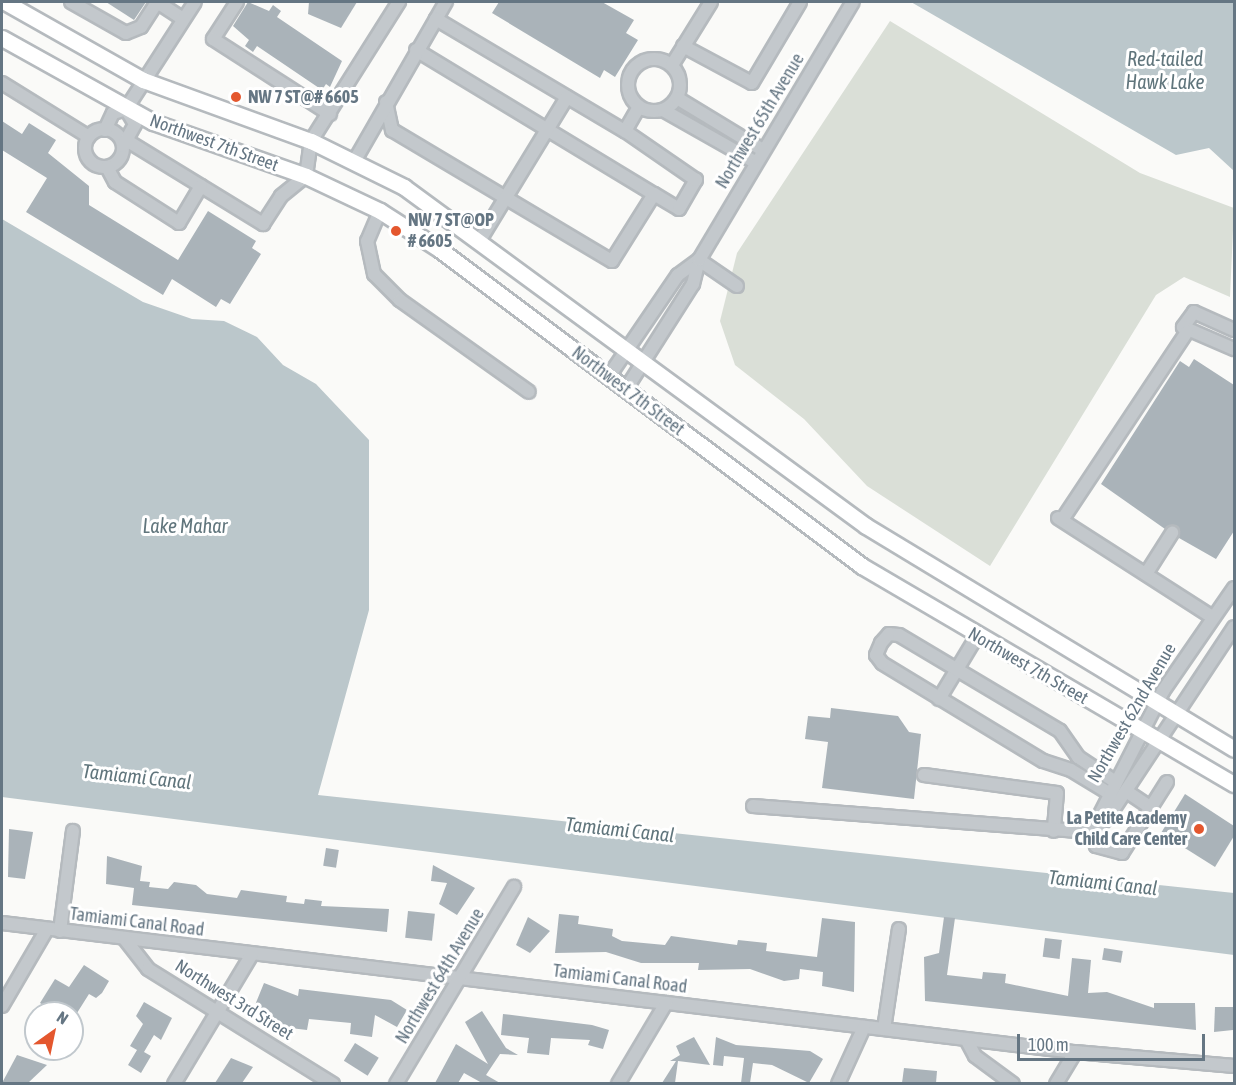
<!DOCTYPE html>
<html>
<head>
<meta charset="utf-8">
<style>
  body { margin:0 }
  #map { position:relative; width:1236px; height:1085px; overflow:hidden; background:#fafaf8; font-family:"Asap Condensed",sans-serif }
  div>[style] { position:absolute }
  .green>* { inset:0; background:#dadfd7 }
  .water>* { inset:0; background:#bbc7cb }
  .building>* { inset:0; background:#aab3b9; transform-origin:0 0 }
  .roads { filter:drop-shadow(2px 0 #b5babe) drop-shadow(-2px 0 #b5babe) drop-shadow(0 2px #b5babe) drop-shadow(0 -2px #b5babe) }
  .minor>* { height:12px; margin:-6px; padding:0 6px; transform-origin:6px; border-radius:6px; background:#c3c8cc }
  .minor>.ring { margin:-6px; padding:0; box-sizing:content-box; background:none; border:12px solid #c3c8cc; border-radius:50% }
  .major>* { height:15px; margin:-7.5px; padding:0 7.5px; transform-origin:7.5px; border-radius:7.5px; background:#fff }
  .dots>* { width:16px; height:16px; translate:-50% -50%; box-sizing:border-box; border:3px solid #fff; border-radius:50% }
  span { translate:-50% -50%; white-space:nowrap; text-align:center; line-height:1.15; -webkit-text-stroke:6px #fff; paint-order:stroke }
  .poi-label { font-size:18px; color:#657683; font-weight:700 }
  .left { translate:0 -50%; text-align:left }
  .right { translate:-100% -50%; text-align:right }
  .street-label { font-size:18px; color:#657683 }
  .water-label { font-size:20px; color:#60757c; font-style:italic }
  .frame { position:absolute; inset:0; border:3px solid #657683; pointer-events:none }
  .north { position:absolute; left:24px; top:1001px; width:60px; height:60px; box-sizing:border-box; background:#fff; border:2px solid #c1c8cd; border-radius:50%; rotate:33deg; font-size:16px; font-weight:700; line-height:24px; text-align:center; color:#657683 }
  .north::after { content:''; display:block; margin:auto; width:21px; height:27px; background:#e4572e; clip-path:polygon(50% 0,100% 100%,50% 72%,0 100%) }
  .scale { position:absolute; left:1017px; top:1034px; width:188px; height:27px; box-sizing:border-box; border:3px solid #657683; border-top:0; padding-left:8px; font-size:18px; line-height:21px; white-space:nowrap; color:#657683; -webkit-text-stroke:4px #fff; paint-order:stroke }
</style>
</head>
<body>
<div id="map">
  <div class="green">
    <i style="clip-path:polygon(890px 21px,1140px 173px,1234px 208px,1230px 297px,1184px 277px,1156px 295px,990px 566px,867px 486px,804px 419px,735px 365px,720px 321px,737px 253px)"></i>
  </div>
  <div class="water">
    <i style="clip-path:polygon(911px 2px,1234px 2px,1234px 171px,1209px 148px,1176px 155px)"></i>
    <i style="clip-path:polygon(2px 219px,143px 302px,192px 319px,224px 321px,257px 337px,283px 365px,316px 384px,369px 440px,369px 610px,318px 795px,1234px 893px,1234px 955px,2px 797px)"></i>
  </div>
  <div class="building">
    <i style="clip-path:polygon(106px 2px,146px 2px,134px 20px)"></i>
    <i style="clip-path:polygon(248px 2px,269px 11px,273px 5px,281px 11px,277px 17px,342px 61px,330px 87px,326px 84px,322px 90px,257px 46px,253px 52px,245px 46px,249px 40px,233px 26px)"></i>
    <i style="clip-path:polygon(309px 2px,357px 2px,341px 28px,308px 14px)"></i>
    <i style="clip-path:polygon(499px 2px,602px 2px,634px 20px,626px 33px,638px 40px,615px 77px,604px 70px,600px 78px,492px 13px)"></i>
    <i style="clip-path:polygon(2px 121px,22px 134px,29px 123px,56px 140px,48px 153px,89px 186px,89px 205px,178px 260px,208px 211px,256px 241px,252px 248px,261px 254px,230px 304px,221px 299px,216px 307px,172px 279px,163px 295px,26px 212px,47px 178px,2px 150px)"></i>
    <i style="clip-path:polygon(1194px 359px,1234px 385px,1234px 531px,1216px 559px,1179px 538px,1177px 526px,1165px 529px,1101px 484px,1180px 361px,1189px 367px)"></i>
    <i style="clip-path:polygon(831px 708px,898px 716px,909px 732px,921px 734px,914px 799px,822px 788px,828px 742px,805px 739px,808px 716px,830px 718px)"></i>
    <i style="clip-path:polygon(1185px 794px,1234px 826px,1234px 836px,1215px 867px,1161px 833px)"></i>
    <i style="clip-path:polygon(9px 829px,33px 832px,25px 879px,8px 877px)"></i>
    <i style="left:326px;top:848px;width:13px;height:18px;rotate:9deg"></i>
    <i style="clip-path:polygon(107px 856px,142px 866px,140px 881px,150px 882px,149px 887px,168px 889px,174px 882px,196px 885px,207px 894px,237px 898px,241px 890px,287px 896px,286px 902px,304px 904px,305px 899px,322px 901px,321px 906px,389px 909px,387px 932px,132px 905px,134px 888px,106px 884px)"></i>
    <i style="clip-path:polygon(433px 865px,475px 888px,457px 915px,439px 904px,447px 883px,431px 881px)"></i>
    <i style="left:408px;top:911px;width:27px;height:27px;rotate:6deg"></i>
    <i style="clip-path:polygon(559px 914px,579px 916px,578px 924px,613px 929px,612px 936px,622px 941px,665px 945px,671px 936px,737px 945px,738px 940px,767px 943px,766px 951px,817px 957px,822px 918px,855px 922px,854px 992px,822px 986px,823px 972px,800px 969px,799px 979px,784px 981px,750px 969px,698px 970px,699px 963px,641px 963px,606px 952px,555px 953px)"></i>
    <i style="clip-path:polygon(528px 917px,550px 931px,530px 953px,516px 945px)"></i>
    <i style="clip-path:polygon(944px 917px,955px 918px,947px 975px,982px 979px,983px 972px,1006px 974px,1005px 983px,1068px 996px,1072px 958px,1091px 960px,1088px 993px,1107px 992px,1154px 1008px,1154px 1003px,1195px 1003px,1196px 1030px,925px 1001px,924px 957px,939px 953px)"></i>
    <i style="left:1045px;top:938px;width:17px;height:19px;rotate:7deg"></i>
    <i style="left:1104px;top:948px;width:19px;height:12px;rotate:9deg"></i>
    <i style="clip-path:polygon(84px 965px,109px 981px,102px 993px,96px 998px,89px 994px,77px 1013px,56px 1013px,40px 1003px,55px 979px,69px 987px)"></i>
    <i style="clip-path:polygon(264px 983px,298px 996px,299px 989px,391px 1000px,407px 1010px,397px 1027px,375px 1015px,372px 1037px,350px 1034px,351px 1023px,309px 1019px,307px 1030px,282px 1027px,253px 1010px)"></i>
    <i style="clip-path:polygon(144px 1002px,172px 1018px,161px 1040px,154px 1035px,144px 1052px,151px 1056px,141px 1073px,128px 1065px,137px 1050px,130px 1046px,143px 1024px,136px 1016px)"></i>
    <i style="clip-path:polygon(1215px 1007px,1234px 1007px,1233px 1030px,1214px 1032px)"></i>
    <i style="clip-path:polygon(482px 1011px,506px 1048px,518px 1055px,500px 1054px,486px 1075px,500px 1083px,482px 1083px,464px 1073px,458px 1083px,435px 1083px,456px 1044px,488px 1064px,465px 1022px)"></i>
    <i style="clip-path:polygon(503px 1014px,592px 1025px,609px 1030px,603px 1049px,588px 1045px,590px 1040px,551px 1038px,549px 1055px,527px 1053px,529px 1038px,501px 1035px)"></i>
    <i style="clip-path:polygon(694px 1037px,710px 1065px,678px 1061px,675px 1083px,662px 1083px,676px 1061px,670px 1061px,680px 1055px,676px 1046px)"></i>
    <i style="clip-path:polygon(716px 1037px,736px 1045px,810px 1051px,823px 1059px,809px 1083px,772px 1065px,753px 1063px,750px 1083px,741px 1083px,744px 1058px,724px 1056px,723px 1066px,713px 1065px)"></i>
    <i style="left:355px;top:1043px;width:28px;height:21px;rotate:32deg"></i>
    <i style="clip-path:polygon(17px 1055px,47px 1065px,28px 1083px,2px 1083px)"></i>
    <i style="clip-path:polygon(231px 1058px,253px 1067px,242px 1083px,215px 1083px)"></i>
    <i style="clip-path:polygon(904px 1068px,937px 1071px,936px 1083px,902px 1083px)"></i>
  </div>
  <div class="roads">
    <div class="minor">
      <i style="left:71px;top:2px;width:63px;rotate:29.4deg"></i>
      <i style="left:126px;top:33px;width:16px;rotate:-22deg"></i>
      <i style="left:141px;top:27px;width:30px;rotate:-57deg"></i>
      <i style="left:157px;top:2px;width:31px;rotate:33deg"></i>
      <i style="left:237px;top:2px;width:44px;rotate:123deg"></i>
      <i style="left:213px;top:39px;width:139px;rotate:32.7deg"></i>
      <i style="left:436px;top:19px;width:20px;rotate:-60deg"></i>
      <i style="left:683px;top:46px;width:78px;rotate:28.2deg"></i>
      <i style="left:752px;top:83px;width:94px;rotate:-59.3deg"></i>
      <i style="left:416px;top:50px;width:278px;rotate:31.2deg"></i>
      <i class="ring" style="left:628px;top:59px;width:40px;height:40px"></i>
      <i style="left:672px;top:65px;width:74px;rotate:-58.2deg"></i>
      <i style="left:2px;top:83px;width:102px;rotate:31.8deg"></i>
      <i style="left:677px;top:98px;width:100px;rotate:31.2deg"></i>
      <i style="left:386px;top:102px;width:29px;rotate:78deg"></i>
      <i style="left:392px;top:130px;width:256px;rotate:30.8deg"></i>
      <i style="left:612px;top:261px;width:79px;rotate:-57.9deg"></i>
      <i style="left:654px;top:194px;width:29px;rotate:31deg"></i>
      <i style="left:679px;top:209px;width:34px;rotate:-60deg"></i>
      <i style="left:696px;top:180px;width:86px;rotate:-145.4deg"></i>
      <i style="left:625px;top:131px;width:28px;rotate:-60deg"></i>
      <i style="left:663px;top:110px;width:106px;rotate:29.5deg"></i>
      <i class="ring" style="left:85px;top:129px;width:26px;height:26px"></i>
      <i style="left:105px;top:130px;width:19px;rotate:-65deg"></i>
      <i style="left:113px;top:113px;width:14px;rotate:-17deg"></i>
      <i style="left:126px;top:109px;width:127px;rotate:-57.2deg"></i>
      <i style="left:126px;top:140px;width:161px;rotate:31.5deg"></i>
      <i style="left:263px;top:224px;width:33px;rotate:-57deg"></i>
      <i style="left:281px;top:196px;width:32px;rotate:-39deg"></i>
      <i style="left:306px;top:176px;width:35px;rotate:-82deg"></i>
      <i style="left:311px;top:141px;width:165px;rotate:-57.7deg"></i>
      <i style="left:123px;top:146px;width:25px;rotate:-61deg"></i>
      <i style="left:135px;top:124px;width:17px;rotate:-121deg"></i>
      <i style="left:355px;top:160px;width:163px;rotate:-60.1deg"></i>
      <i style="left:436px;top:19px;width:220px;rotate:30.7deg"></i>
      <i style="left:107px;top:167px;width:17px;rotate:62deg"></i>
      <i style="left:115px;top:182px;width:76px;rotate:32.6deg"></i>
      <i style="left:179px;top:223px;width:43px;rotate:-59.3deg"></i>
      <i style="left:380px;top:211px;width:33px;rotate:113deg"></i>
      <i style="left:367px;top:241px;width:34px;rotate:78deg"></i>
      <i style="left:374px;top:274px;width:37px;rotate:45deg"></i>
      <i style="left:400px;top:300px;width:158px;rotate:35.5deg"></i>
      <i style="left:481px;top:238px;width:165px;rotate:-58.6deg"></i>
      <i style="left:699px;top:260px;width:46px;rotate:34.4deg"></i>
      <i style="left:1234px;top:330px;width:44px;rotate:-155.8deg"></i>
      <i style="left:1194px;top:312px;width:19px;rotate:126deg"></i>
      <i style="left:1183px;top:327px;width:56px;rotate:23.3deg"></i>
      <i style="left:609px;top:376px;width:122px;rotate:-55.7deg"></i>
      <i style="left:678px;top:275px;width:26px;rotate:-36deg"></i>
      <i style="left:626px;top:389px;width:125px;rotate:-57.5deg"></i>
      <i style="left:693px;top:284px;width:25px;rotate:-76deg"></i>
      <i style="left:699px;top:260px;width:300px;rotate:-59.2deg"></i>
      <i style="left:1058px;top:518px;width:183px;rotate:32.7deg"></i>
      <i style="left:1062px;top:520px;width:226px;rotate:-56.4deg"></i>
      <i style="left:1146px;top:574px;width:49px;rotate:-57.6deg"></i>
      <i style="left:939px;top:699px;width:74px;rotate:-58.9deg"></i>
      <i style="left:924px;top:775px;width:134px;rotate:7.7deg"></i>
      <i style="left:1057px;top:793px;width:38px;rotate:95deg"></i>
      <i style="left:1126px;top:791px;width:30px;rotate:34deg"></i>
      <i style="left:1107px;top:792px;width:42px;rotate:-148.6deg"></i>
      <i style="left:1071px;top:770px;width:29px;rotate:-162deg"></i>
      <i style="left:1043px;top:761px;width:188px;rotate:-148.7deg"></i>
      <i style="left:882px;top:663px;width:10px;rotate:-127deg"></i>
      <i style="left:876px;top:655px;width:13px;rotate:-67deg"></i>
      <i style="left:881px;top:643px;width:12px;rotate:-48deg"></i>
      <i style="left:889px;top:634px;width:10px;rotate:6deg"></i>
      <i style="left:899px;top:635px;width:187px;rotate:30.8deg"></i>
      <i style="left:1060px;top:731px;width:32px;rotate:55deg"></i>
      <i style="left:1078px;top:757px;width:43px;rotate:33.7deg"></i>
      <i style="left:753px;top:806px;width:339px;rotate:4.4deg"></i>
      <i style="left:1092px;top:831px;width:19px;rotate:-39deg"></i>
      <i style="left:1107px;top:819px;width:230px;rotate:-56.5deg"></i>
      <i style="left:1091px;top:832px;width:158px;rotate:-62.9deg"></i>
      <i style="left:1163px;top:691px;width:125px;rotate:-55.4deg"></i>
      <i style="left:1091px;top:832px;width:15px;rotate:70deg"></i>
      <i style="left:1096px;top:846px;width:27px;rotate:15deg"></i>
      <i style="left:1122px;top:853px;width:84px;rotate:-57.6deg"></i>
      <i style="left:2px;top:923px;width:1081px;rotate:6.86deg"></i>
      <i style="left:1075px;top:1052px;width:160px;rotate:5deg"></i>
      <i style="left:60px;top:931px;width:101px;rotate:-82.6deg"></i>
      <i style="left:124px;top:938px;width:39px;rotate:52deg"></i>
      <i style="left:148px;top:969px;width:218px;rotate:31.9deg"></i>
      <i style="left:2px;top:1006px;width:89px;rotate:-59.7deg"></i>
      <i style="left:884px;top:1029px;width:101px;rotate:-81.5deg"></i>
      <i style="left:966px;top:1039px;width:19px;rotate:62deg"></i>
      <i style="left:975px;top:1056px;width:47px;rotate:36.4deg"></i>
      <i style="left:174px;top:1084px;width:152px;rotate:-59deg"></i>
      <i style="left:396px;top:1084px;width:230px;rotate:-59.1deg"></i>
      <i style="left:618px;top:1084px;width:94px;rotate:-59.3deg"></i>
      <i style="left:838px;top:1084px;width:63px;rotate:-65.5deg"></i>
      <i style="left:1056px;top:1084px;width:37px;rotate:-59deg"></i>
    </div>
    <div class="major">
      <i style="left:5px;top:2px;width:159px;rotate:29.5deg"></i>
      <i style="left:143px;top:80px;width:179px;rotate:20deg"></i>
      <i style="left:311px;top:141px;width:104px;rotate:26.3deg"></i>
      <i style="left:404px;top:187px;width:573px;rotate:36.27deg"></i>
      <i style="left:866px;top:526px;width:430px;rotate:31.2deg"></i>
      <i style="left:2px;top:38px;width:173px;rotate:29.1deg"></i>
      <i style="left:153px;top:122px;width:162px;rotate:19.4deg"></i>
      <i style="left:306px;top:176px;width:82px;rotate:25.3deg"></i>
      <i style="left:380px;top:211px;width:70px;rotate:32.8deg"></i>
      <i style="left:439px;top:249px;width:529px;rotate:36.85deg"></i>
      <i style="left:862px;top:566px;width:431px;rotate:30.4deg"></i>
    </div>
  </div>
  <div class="dots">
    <i style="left:236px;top:97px;background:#e4572e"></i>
    <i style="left:396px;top:231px;background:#e4572e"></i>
    <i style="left:1199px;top:829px;background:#e4572e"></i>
  </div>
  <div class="poi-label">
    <span class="left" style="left:248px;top:97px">NW 7 ST@# 6605</span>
    <span class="left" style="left:408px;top:231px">NW 7 ST@OP<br># 6605</span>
    <span class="right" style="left:1187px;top:829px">La Petite Academy<br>Child Care Center</span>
  </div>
  <div class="street-label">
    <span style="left:760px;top:121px;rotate:-59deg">Northwest 65th Avenue</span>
    <span style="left:214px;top:143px;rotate:20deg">Northwest 7th Street</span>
    <span style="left:628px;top:391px;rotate:37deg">Northwest 7th Street</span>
    <span style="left:1028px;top:666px;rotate:30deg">Northwest 7th Street</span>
    <span style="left:1132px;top:713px;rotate:-60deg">Northwest 62nd Avenue</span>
    <span style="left:137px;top:922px;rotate:7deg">Tamiami Canal Road</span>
    <span style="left:440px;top:976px;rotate:-59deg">Northwest 64th Avenue</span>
    <span style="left:620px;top:979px;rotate:7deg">Tamiami Canal Road</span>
    <span style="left:234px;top:1000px;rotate:32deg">Northwest 3rd Street</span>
  </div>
  <div class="water-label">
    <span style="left:1165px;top:70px">Red-tailed<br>Hawk Lake</span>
    <span style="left:185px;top:525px">Lake Mahar</span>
    <span style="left:137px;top:776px;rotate:6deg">Tamiami Canal</span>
    <span style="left:620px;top:829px;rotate:6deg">Tamiami Canal</span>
    <span style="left:1103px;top:882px;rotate:6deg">Tamiami Canal</span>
  </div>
  <div class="frame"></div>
  <div class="north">N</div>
  <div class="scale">100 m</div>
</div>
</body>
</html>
